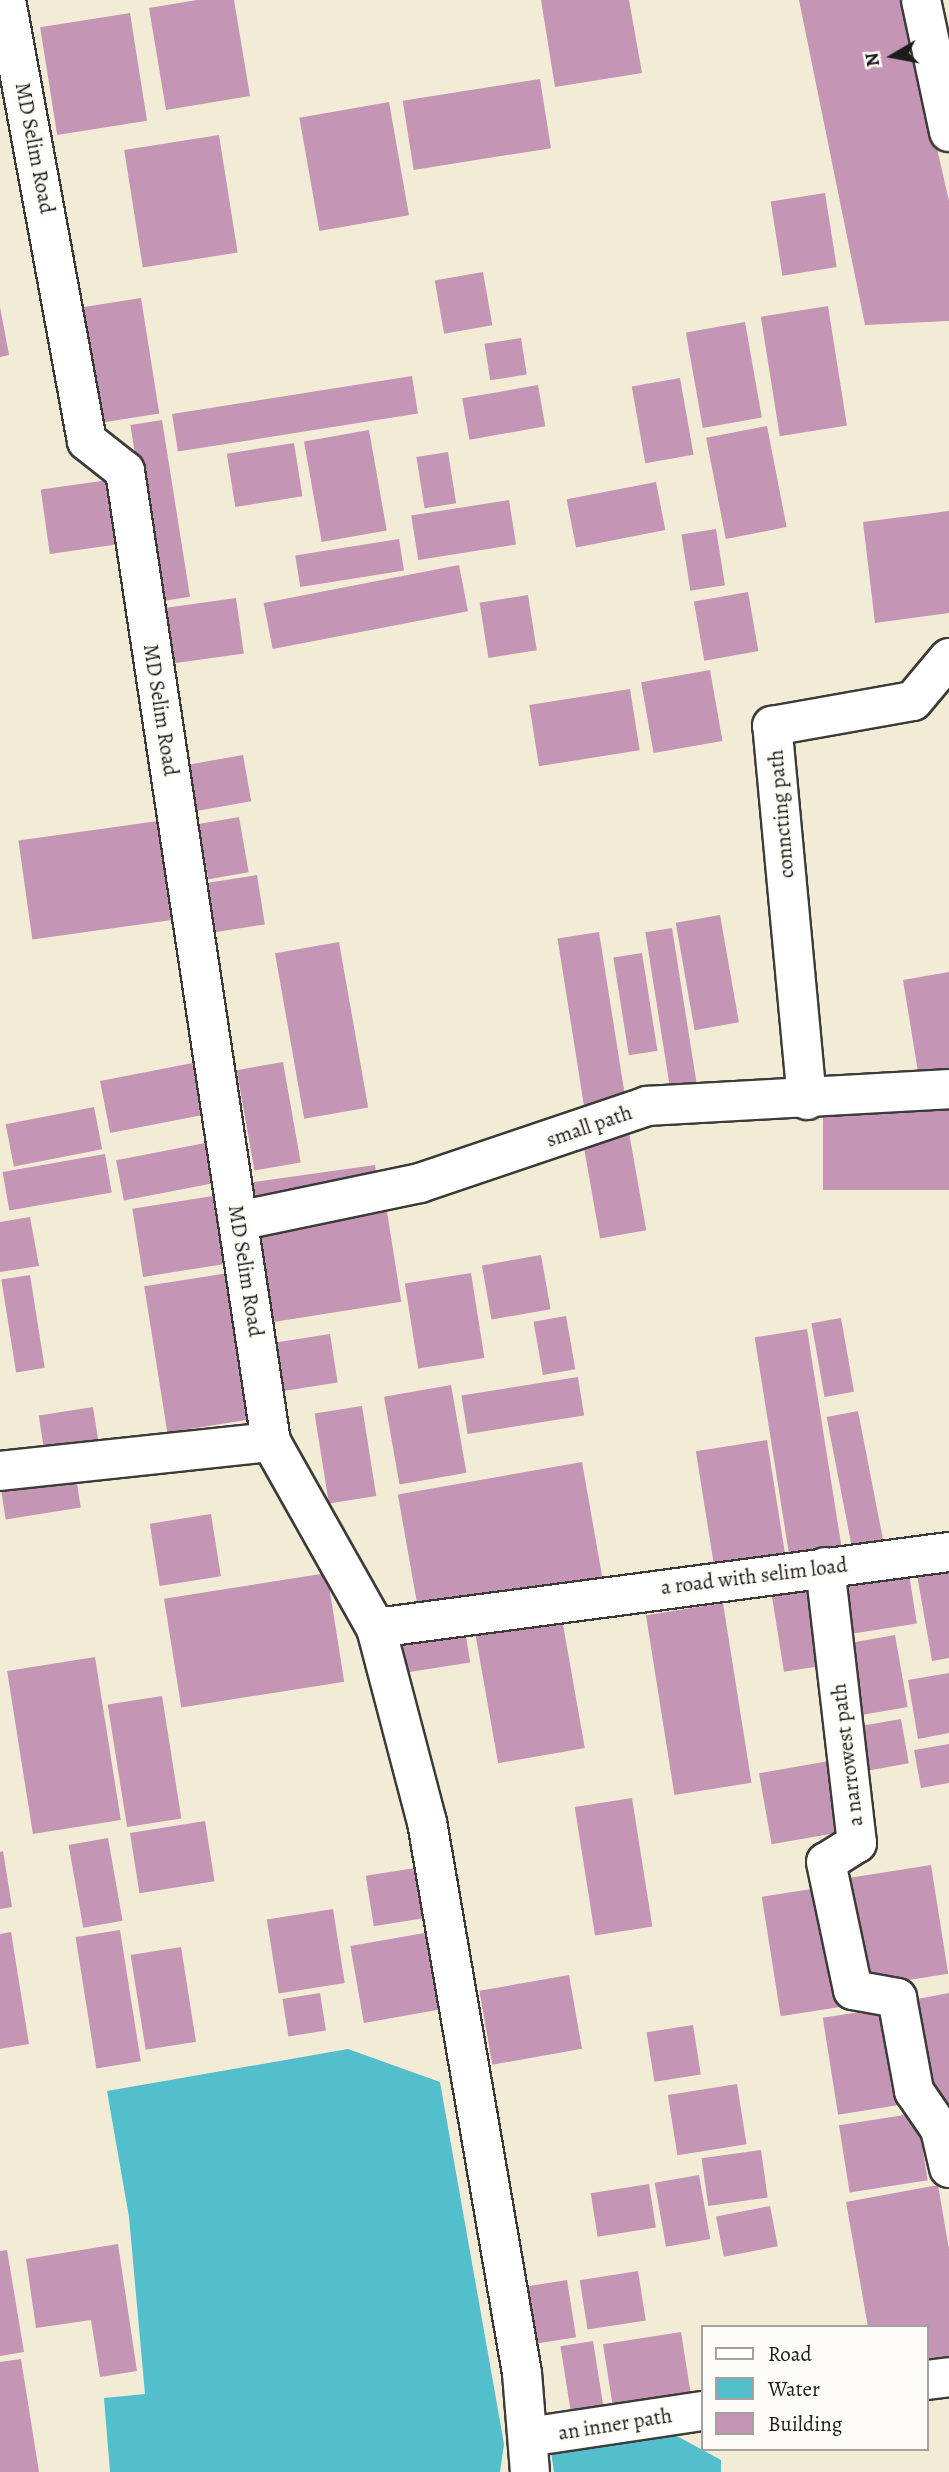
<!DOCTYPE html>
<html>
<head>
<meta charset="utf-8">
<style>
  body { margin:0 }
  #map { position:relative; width:949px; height:2472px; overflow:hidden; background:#f2ecd6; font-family:Alegreya,serif }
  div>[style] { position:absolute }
  .water>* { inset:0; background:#53bfcd }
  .building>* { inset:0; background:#c595b6; transform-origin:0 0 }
  .roads { filter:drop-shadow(2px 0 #3c3b38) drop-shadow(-2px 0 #3c3b38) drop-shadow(0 2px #3c3b38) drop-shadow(0 -2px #3c3b38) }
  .street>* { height:38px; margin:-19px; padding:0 19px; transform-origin:19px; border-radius:19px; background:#fff }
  span { translate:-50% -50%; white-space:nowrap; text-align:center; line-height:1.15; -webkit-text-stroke:6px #fdfcf7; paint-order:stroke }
  .street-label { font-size:21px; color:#1c1c1c }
  .legend { position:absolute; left:701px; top:2325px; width:228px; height:126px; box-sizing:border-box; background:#fdfcf7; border:2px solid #a3a29f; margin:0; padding:9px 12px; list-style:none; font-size:21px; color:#1c1c1c }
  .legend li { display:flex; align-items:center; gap:14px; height:35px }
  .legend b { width:35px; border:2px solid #a3a29f }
  .north { position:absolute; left:858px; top:21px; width:70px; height:70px; -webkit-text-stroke:5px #fdfcf7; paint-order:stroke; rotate:260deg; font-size:19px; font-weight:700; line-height:28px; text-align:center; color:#1c1c1c }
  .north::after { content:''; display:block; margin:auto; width:24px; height:32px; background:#1c1c1c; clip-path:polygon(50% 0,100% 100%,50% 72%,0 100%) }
</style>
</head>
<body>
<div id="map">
  <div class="water">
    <i style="clip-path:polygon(348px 2049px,440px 2082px,504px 2444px,500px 2472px,110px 2472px,104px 2398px,145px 2394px,129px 2217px,107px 2091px)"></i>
    <i style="clip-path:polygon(675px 2435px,721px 2460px,721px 2472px,554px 2472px,551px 2452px)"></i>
  </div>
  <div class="building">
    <i style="clip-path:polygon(197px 0,234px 0,250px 96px,166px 110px,149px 8px)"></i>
    <i style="clip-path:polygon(541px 0,629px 0,642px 73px,555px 87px)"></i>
    <i style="clip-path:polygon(799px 0,903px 0,949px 201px,949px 321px,865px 325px)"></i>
    <i style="left:130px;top:13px;width:109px;height:91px;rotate:81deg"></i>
    <i style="left:540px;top:79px;width:70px;height:139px;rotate:81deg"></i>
    <i style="left:389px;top:102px;width:115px;height:91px;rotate:80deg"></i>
    <i style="left:219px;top:135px;width:119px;height:96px;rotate:81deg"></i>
    <i style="left:825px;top:193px;width:75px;height:55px;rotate:81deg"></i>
    <i style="left:483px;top:272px;width:54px;height:49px;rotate:80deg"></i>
    <i style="left:141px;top:298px;width:117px;height:69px;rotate:81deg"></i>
    <i style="left:828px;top:306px;width:121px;height:68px;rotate:81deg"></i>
    <i style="clip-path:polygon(0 307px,9px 355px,0 357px)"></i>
    <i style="left:745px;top:322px;width:97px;height:60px;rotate:80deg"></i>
    <i style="left:521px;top:338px;width:37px;height:37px;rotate:81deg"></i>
    <i style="left:412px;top:376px;width:38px;height:243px;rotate:81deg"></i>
    <i style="left:680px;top:378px;width:78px;height:49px;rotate:80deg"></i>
    <i style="left:538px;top:385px;width:42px;height:77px;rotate:80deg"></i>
    <i style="left:162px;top:420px;width:179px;height:32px;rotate:81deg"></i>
    <i style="left:767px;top:426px;width:103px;height:62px;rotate:79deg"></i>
    <i style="left:369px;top:430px;width:102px;height:66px;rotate:80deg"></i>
    <i style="left:294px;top:443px;width:54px;height:68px;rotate:81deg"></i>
    <i style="left:448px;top:452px;width:52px;height:32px;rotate:81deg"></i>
    <i style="left:116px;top:479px;width:65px;height:76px;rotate:82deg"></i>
    <i style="left:656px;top:482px;width:49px;height:91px;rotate:79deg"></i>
    <i style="left:509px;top:500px;width:45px;height:99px;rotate:81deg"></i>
    <i style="clip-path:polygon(949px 511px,949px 613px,875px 623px,863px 522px)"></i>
    <i style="left:716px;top:529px;width:57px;height:35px;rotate:81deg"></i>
    <i style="left:399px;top:539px;width:32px;height:105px;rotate:81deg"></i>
    <i style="left:459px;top:565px;width:47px;height:199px;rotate:79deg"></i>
    <i style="left:748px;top:592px;width:60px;height:55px;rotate:80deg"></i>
    <i style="left:528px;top:595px;width:56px;height:49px;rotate:81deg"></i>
    <i style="left:236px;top:598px;width:56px;height:72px;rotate:82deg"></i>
    <i style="left:710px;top:670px;width:72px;height:70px;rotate:80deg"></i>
    <i style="left:630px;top:689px;width:62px;height:102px;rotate:81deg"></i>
    <i style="left:243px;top:755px;width:47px;height:60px;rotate:80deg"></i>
    <i style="left:239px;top:817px;width:56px;height:41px;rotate:80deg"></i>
    <i style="left:165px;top:820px;width:100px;height:148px;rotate:82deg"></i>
    <i style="left:257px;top:875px;width:50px;height:51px;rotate:81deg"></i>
    <i style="left:720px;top:915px;width:109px;height:45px;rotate:80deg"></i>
    <i style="left:672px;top:928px;width:179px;height:27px;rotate:81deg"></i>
    <i style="left:599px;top:932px;width:176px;height:42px;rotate:81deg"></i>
    <i style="left:339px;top:942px;width:168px;height:65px;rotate:80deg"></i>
    <i style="left:642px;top:953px;width:99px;height:29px;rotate:81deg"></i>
    <i style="clip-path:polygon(949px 972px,949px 1079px,920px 1084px,903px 980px)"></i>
    <i style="left:208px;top:1060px;width:53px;height:110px;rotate:79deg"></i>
    <i style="left:283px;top:1062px;width:102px;height:47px;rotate:80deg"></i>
    <i style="left:949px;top:1095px;width:95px;height:126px;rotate:90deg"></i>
    <i style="left:94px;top:1107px;width:43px;height:90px;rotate:79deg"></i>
    <i style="left:627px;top:1121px;width:111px;height:47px;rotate:80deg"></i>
    <i style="left:226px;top:1139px;width:41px;height:112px;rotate:79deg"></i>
    <i style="left:105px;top:1154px;width:39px;height:104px;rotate:80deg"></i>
    <i style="left:375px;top:1165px;width:27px;height:128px;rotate:82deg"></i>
    <i style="left:238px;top:1192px;width:69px;height:107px;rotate:81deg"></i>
    <i style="left:385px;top:1199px;width:104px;height:134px;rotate:81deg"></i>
    <i style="clip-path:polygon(30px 1217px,39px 1266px,0 1272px,0 1222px)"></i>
    <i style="left:541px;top:1255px;width:55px;height:60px;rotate:80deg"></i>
    <i style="left:241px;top:1271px;width:148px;height:98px;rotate:81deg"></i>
    <i style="left:471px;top:1273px;width:86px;height:67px;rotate:81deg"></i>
    <i style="left:30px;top:1275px;width:94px;height:29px;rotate:81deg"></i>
    <i style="left:566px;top:1316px;width:54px;height:33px;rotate:80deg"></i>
    <i style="left:841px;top:1318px;width:75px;height:30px;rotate:80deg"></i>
    <i style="left:807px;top:1329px;width:226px;height:53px;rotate:81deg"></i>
    <i style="left:330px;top:1334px;width:49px;height:63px;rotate:81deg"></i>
    <i style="left:578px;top:1377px;width:39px;height:118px;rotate:81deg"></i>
    <i style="left:451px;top:1385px;width:89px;height:68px;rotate:80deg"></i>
    <i style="left:362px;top:1406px;width:91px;height:48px;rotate:81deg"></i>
    <i style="left:93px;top:1407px;width:40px;height:55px;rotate:81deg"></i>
    <i style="left:858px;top:1411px;width:136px;height:32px;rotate:79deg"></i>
    <i style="left:767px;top:1440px;width:122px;height:72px;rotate:81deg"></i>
    <i style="left:582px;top:1462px;width:119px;height:187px;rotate:80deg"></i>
    <i style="left:75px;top:1471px;width:37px;height:76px;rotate:81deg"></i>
    <i style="left:211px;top:1514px;width:63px;height:62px;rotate:81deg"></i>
    <i style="clip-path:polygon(949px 1564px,949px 1658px,932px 1661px,916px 1569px)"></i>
    <i style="left:327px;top:1573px;width:110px;height:165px;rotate:81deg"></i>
    <i style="left:826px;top:1573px;width:91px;height:57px;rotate:81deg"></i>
    <i style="left:909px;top:1574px;width:50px;height:77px;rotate:81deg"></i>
    <i style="left:723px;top:1603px;width:182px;height:78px;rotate:81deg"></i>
    <i style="left:561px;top:1613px;width:137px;height:88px;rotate:80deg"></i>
    <i style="left:463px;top:1617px;width:46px;height:73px;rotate:81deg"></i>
    <i style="left:895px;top:1635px;width:73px;height:53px;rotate:80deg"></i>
    <i style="left:95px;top:1657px;width:165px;height:89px;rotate:81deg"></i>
    <i style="clip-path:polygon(949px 1673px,949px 1733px,918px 1739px,908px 1680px)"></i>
    <i style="left:162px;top:1696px;width:124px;height:55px;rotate:81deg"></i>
    <i style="left:901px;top:1719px;width:45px;height:48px;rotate:80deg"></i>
    <i style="clip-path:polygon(949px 1744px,949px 1783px,921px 1788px,914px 1750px)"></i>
    <i style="left:829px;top:1761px;width:72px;height:71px;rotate:80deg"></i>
    <i style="left:632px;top:1798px;width:130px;height:58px;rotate:81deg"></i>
    <i style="left:205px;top:1821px;width:61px;height:76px;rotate:81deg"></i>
    <i style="left:108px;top:1838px;width:84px;height:40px;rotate:80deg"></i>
    <i style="clip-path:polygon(3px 1851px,12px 1907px,0 1909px,0 1852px)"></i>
    <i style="left:931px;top:1865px;width:110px;height:98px;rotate:81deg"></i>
    <i style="left:428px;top:1866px;width:51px;height:63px;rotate:81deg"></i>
    <i style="left:824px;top:1887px;width:121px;height:63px;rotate:81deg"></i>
    <i style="left:333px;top:1909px;width:75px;height:67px;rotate:81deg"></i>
    <i style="left:120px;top:1930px;width:133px;height:45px;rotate:81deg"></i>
    <i style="left:436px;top:1931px;width:78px;height:87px;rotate:80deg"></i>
    <i style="clip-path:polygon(11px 1932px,29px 2044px,0 2049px,0 1934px)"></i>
    <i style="left:181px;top:1947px;width:96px;height:51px;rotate:81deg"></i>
    <i style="left:569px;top:1975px;width:75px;height:91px;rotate:80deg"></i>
    <i style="left:320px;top:1993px;width:38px;height:38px;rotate:81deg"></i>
    <i style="clip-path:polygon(949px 1993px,949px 2107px,930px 2110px,912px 2000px)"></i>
    <i style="left:885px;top:2008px;width:98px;height:63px;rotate:81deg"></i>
    <i style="left:693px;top:2025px;width:50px;height:47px;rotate:81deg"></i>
    <i style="left:737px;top:2084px;width:61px;height:70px;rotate:81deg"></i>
    <i style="left:917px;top:2113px;width:68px;height:79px;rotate:81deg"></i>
    <i style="left:761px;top:2150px;width:48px;height:60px;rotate:82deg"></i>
    <i style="left:699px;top:2175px;width:65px;height:45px;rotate:80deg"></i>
    <i style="left:649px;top:2184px;width:44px;height:59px;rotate:81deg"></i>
    <i style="clip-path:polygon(938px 2185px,949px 2249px,949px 2364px,926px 2368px,926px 2327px,868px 2327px,846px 2202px)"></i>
    <i style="left:770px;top:2206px;width:41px;height:55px;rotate:79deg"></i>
    <i style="clip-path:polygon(118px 2244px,137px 2371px,100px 2377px,91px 2320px,36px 2328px,26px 2259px)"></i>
    <i style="clip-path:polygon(7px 2250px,24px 2352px,0 2356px,0 2251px)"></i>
    <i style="left:638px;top:2271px;width:50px;height:59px;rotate:81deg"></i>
    <i style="left:567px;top:2280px;width:58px;height:52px;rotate:81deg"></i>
    <i style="left:681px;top:2332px;width:67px;height:79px;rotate:81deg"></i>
    <i style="left:593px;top:2341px;width:73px;height:33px;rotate:81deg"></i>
    <i style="clip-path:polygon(21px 2359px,39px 2472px,0 2472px,0 2362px)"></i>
  </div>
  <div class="roads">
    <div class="street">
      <i style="left:6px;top:0;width:448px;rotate:79.6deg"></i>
      <i style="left:87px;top:441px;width:48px;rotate:38.3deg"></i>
      <i style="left:125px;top:471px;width:982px;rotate:81.45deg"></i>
      <i style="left:271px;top:1442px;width:214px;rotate:60.6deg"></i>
      <i style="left:376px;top:1628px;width:201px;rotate:75.3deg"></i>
      <i style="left:427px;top:1822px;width:559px;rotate:80.22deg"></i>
      <i style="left:522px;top:2373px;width:99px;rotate:85.4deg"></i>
      <i style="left:921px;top:0;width:135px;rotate:78deg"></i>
      <i style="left:807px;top:1100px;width:376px;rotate:-95.3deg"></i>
      <i style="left:772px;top:726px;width:143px;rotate:-10.1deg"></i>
      <i style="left:913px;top:701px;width:56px;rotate:-50.1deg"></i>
      <i style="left:238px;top:1221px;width:186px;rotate:-11.8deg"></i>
      <i style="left:420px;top:1183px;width:240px;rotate:-18.7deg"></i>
      <i style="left:647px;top:1106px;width:302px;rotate:-3.2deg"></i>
      <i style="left:0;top:1471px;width:273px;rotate:-6.1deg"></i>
      <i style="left:825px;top:1567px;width:278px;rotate:83.4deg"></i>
      <i style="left:857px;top:1843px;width:36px;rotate:148deg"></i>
      <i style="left:826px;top:1862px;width:131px;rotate:78.1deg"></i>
      <i style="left:853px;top:1990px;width:45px;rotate:10.3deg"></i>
      <i style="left:897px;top:1998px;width:95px;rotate:79.6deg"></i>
      <i style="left:914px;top:2091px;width:46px;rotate:55.6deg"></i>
      <i style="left:940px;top:2129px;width:40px;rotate:77deg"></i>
      <i style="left:376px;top:1628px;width:578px;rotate:-7.56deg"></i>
      <i style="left:926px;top:2380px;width:23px;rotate:-7deg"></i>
      <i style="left:528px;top:2437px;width:176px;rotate:-8.5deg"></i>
    </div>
  </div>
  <div class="street-label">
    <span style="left:35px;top:148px;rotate:79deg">MD Selim Road</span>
    <span style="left:161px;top:710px;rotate:81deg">MD Selim Road</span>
    <span style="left:781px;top:814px;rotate:-95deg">conncting path</span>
    <span style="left:589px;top:1126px;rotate:-19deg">small path</span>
    <span style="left:246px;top:1271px;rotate:81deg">MD Selim Road</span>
    <span style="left:754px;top:1576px;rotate:-7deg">a road with selim load</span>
    <span style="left:847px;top:1755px;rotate:-97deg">a narrowest path</span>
    <span style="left:615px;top:2424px;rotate:-9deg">an inner path</span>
  </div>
  <ul class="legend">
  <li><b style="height:9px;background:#fff"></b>Road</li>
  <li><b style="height:19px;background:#53bfcd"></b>Water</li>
  <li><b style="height:19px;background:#c595b6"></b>Building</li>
  </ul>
  <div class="north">N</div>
</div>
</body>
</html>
